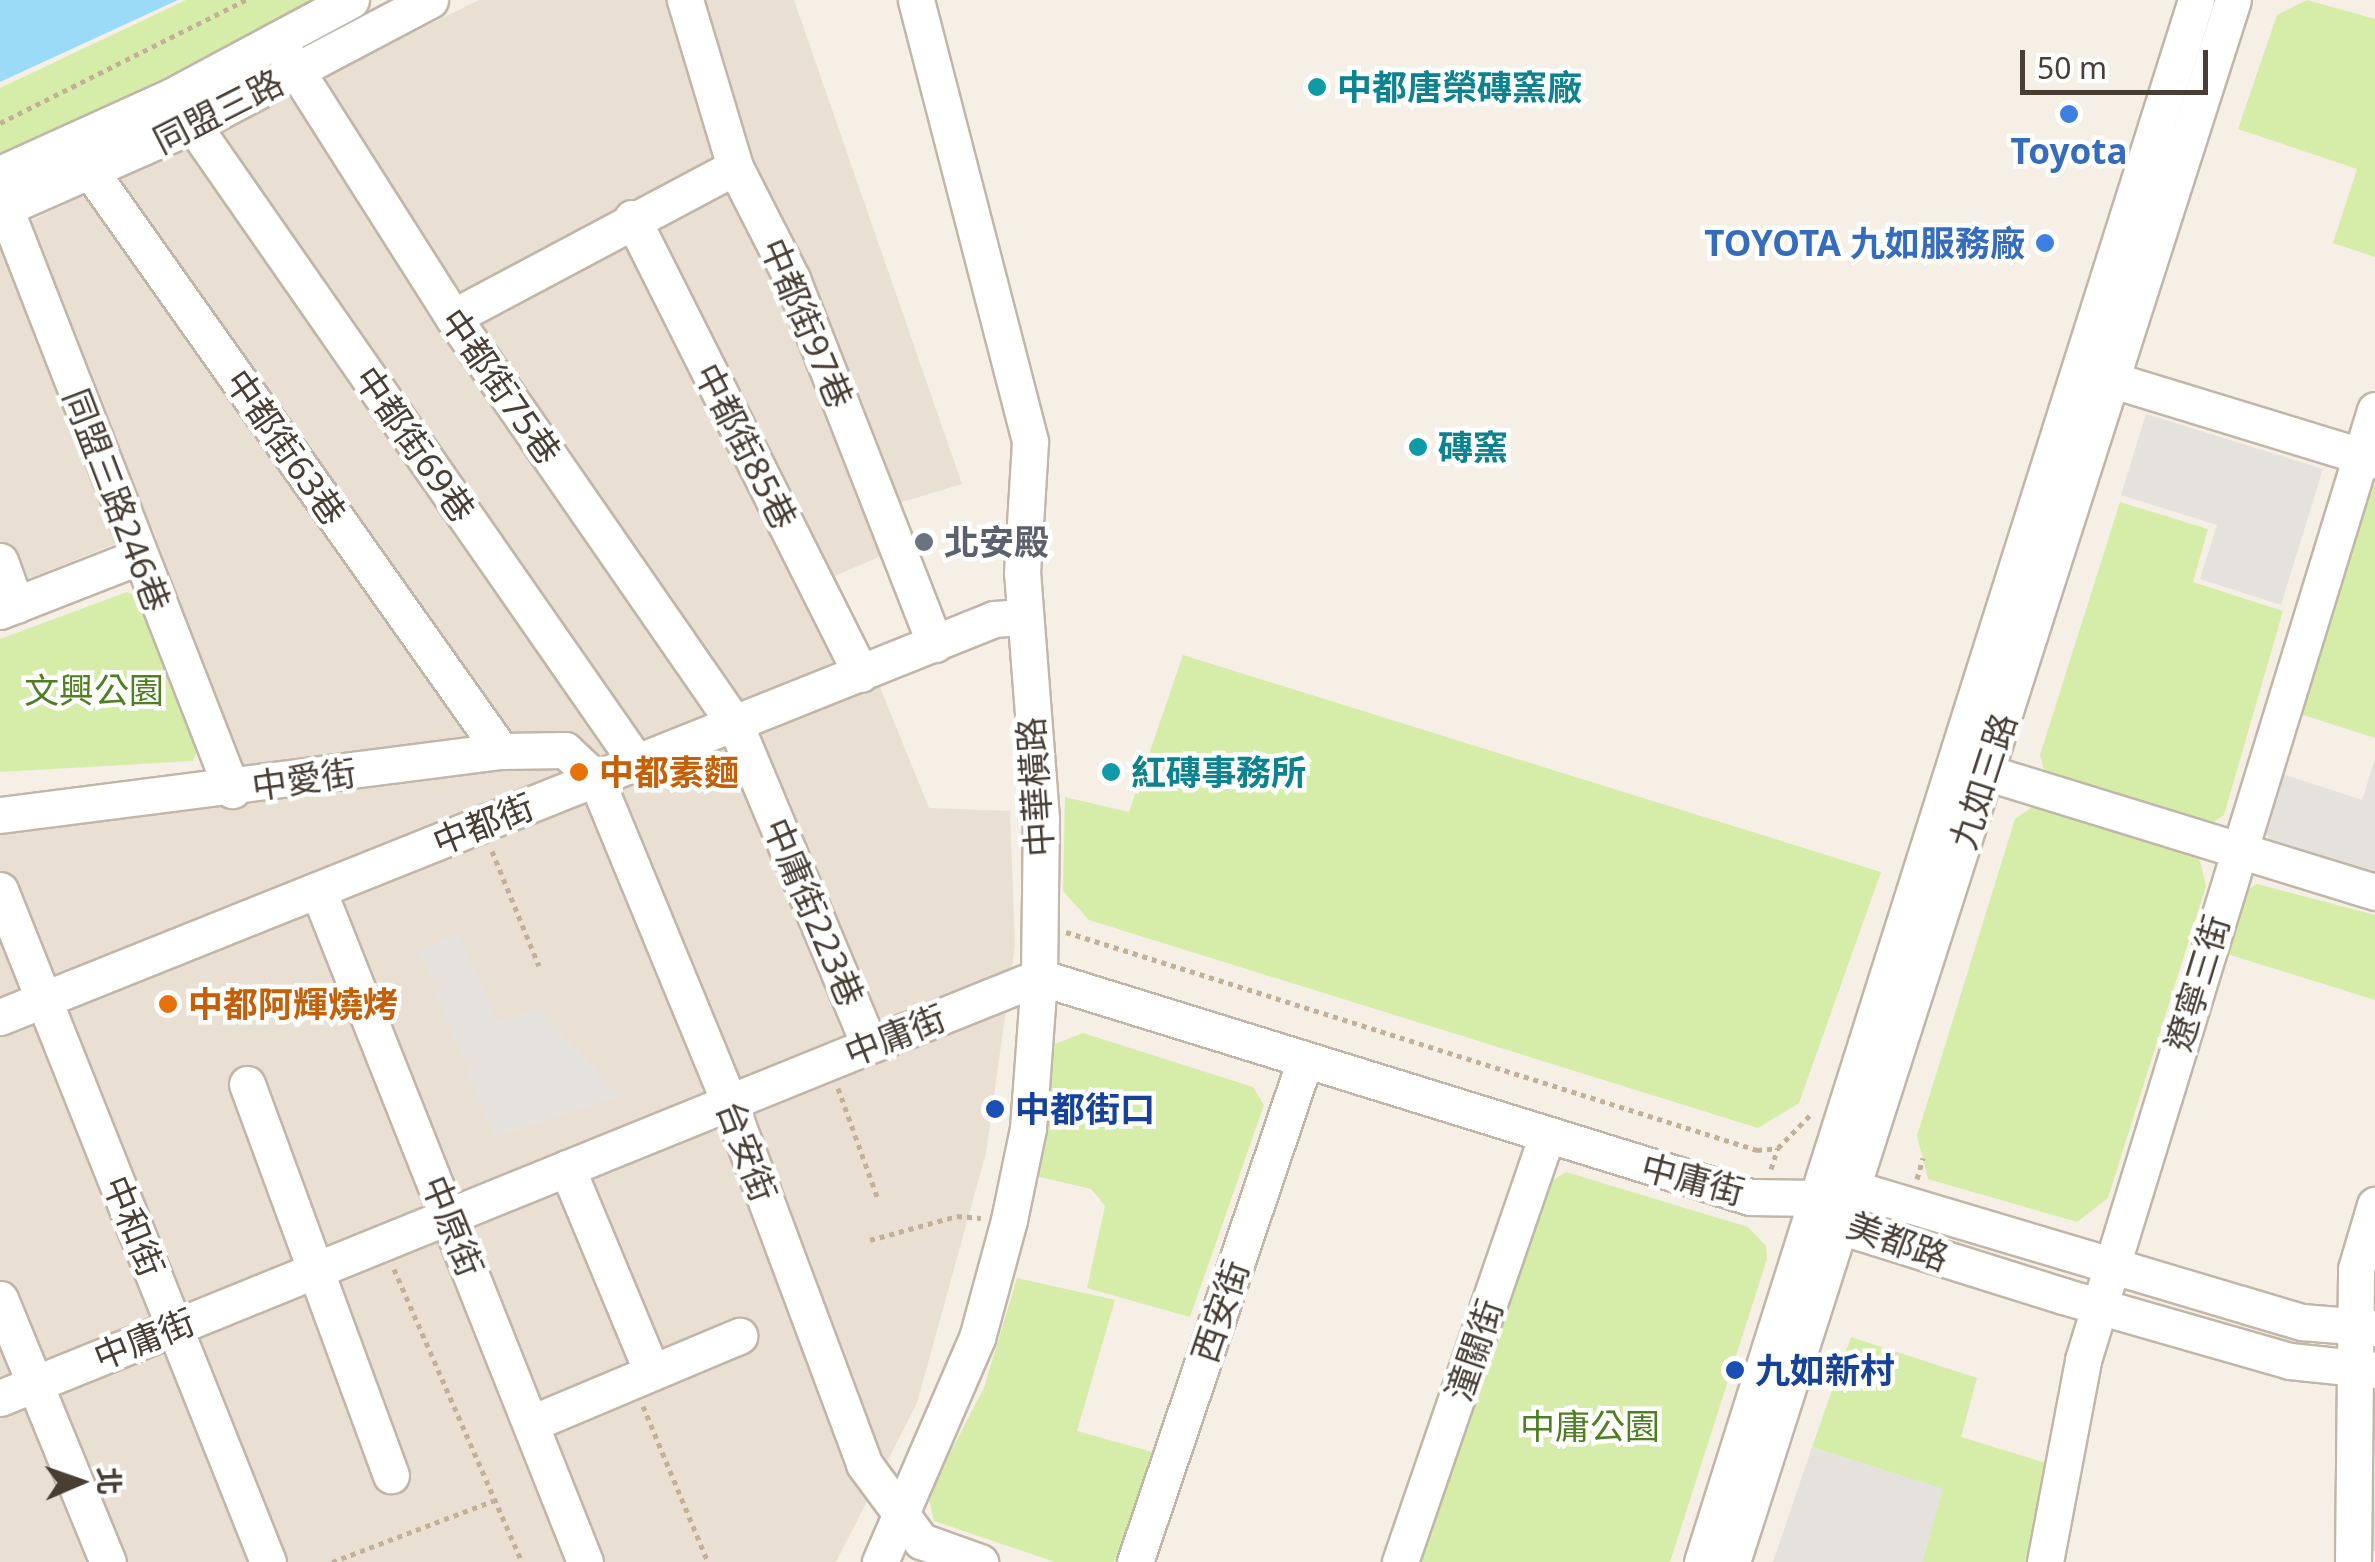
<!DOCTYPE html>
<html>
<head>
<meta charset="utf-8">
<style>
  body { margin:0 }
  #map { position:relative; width:2375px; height:1562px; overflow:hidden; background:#f5efe6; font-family:"Noto Sans","Noto Sans TC",sans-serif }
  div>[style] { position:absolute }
  .residential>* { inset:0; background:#e9e0d3 }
  .green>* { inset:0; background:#d6edaa }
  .parking>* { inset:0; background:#e5e2de }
  .water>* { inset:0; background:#9cdbf8 }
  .path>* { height:5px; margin-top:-2.5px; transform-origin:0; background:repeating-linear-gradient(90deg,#c4b097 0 5px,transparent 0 10px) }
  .roads { filter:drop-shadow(2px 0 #c1b6a7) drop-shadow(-2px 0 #c1b6a7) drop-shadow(0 2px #c1b6a7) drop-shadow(0 -2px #c1b6a7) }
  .minor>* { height:35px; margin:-17.5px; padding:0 17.5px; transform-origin:17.5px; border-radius:17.5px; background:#fff }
  .dots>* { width:28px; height:28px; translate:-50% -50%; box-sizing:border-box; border:5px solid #fff; border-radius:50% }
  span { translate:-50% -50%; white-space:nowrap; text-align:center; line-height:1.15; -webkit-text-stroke:9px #fff; paint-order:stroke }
  .culture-label { font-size:35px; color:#0d838f; font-weight:700 }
  .left { translate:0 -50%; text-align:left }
  .street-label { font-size:35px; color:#483e34 }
  .shop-label { font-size:35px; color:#366cbe; font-weight:700 }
  .right { translate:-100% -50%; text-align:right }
  .worship-label { font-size:35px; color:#5b616d; font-weight:700 }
  .park-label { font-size:35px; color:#4e8021 }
  .food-label { font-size:35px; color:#c56008; font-weight:700 }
  .transit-label { font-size:35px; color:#164399; font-weight:700 }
  .north { position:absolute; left:30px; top:1432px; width:100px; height:100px; -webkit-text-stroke:8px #fff; paint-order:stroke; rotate:88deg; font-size:28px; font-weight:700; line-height:40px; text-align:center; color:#483e34 }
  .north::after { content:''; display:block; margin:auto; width:35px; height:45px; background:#483e34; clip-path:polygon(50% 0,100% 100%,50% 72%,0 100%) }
  .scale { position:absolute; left:2020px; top:50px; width:188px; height:45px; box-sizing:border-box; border:5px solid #483e34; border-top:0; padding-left:12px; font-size:30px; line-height:35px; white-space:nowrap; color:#483e34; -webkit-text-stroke:8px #fff; paint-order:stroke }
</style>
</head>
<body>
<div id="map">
  <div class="residential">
    <i style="clip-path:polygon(479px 0,794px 0,962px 484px,869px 512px,888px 553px,835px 576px,929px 808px,1010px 811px,1015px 945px,986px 1153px,917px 1403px,836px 1562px,0 1562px,0 834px,221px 807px,237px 767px,153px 529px,0 590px,0 236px)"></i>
  </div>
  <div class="green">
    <i style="clip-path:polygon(186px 0,314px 0,73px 125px,0 153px,0 88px)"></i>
    <i style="clip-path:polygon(2307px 0,2375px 19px,2375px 257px,2333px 243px,2357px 169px,2238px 129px,2277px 15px)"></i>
    <i style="clip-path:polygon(2375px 485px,2375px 738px,2297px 713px,2366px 487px)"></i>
    <i style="clip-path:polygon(2120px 502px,2208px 529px,2193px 582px,2283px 611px,2224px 815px,2204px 829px,2046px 777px,2040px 755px)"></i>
    <i style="clip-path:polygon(127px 592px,145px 599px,201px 742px,193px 761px,0 772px,0 639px)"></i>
    <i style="clip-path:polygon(1183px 655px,1881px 872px,1799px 1103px,1758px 1128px,1089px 920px,1063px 891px,1065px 797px,1129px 812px)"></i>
    <i style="clip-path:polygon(2035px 805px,2199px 857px,2206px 886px,2108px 1198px,2077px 1222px,1928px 1179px,1917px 1136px,2015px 819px)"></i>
    <i style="clip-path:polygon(2257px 884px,2375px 915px,2375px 1000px,2224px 953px,2243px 893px)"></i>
    <i style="clip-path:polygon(1083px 1033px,1253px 1087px,1264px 1105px,1190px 1317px,1087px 1288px,1105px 1206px,1091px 1189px,1036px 1176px,1055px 1044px)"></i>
    <i style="clip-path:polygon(1566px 1172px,1748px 1227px,1766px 1246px,1767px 1259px,1670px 1562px,1421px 1562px,1545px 1185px)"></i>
    <i style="clip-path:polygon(1017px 1278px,1115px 1300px,1077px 1431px,1156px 1453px,1114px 1562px,1055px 1562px,934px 1521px,928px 1495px,984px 1388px)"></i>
    <i style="clip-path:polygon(1851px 1337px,1977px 1378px,1961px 1437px,2046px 1463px,2026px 1562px,1922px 1562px,1942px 1489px,1812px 1447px)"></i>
  </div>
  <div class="parking">
    <i style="clip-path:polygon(2146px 414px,2323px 469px,2281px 605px,2200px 579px,2217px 525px,2121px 495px)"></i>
    <i style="clip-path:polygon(2375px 759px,2375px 878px,2273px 845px,2259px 823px,2276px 772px,2362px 800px)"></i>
    <i style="clip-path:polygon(458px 932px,497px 1022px,538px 1008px,621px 1096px,494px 1137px,419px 950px)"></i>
    <i style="clip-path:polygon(2374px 1427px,2375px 1427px,2375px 1551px,2368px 1551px)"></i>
    <i style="clip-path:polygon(1812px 1447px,1943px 1489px,1922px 1562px,1773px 1562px)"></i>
  </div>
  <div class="water">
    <i style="clip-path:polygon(0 0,178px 0,0 82px)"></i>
  </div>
  <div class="path">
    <i style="left:0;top:123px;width:275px;rotate:-26.6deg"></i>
    <i style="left:492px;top:851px;width:124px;rotate:67.8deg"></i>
    <i style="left:1066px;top:932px;width:725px;rotate:17.51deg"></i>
    <i style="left:1757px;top:1150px;width:21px;rotate:-5deg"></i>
    <i style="left:1778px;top:1148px;width:49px;rotate:-45.8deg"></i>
    <i style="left:838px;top:1088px;width:118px;rotate:70.2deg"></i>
    <i style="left:1771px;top:1169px;width:22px;rotate:-72deg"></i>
    <i style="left:1917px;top:1179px;width:22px;rotate:-74deg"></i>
    <i style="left:870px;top:1240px;width:90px;rotate:-15.4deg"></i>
    <i style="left:957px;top:1216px;width:24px;rotate:5deg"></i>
    <i style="left:394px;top:1269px;width:320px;rotate:66.4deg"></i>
    <i style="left:643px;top:1406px;width:169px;rotate:67.4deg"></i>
    <i style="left:332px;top:1562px;width:172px;rotate:-20.8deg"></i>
  </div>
  <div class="roads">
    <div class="minor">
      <i style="left:685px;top:0;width:174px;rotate:73.3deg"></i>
      <i style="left:735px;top:167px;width:126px;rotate:63deg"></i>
      <i style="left:792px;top:279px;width:392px;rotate:68.6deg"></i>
      <i style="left:277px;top:40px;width:328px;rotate:57.6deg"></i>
      <i style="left:453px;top:317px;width:495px;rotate:55.3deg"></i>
      <i style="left:735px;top:724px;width:348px;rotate:67.3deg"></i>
      <i style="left:193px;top:125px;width:777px;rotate:55.16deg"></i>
      <i style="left:75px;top:141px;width:35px;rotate:63deg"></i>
      <i style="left:91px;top:172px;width:709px;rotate:54.7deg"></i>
      <i style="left:0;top:174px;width:189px;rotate:-24.4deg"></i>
      <i style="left:172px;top:96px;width:203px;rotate:-28.2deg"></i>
      <i style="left:5px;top:208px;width:625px;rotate:68.69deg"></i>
      <i style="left:0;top:210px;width:211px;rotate:-23.8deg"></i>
      <i style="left:193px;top:125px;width:268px;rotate:-27.8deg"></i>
      <i style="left:632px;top:218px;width:510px;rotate:63.33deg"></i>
      <i style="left:453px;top:317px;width:319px;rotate:-28deg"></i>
      <i style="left:2093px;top:374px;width:295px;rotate:17deg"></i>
      <i style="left:0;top:561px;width:47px;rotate:70deg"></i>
      <i style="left:0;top:611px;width:148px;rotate:-21.4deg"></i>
      <i style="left:1985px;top:772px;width:408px;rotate:17.1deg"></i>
      <i style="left:0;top:815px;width:505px;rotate:-7.28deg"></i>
      <i style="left:501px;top:751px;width:64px;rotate:-0.9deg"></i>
      <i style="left:565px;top:750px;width:42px;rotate:43.1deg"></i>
      <i style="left:596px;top:779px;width:349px;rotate:67.6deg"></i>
      <i style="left:729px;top:1102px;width:386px;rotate:69.5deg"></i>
      <i style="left:864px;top:1464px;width:96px;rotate:53.5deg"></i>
      <i style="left:921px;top:1541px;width:63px;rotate:19.6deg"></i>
      <i style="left:0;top:890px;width:723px;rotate:68.26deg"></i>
      <i style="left:318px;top:890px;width:723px;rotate:68.33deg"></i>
      <i style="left:0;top:1017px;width:1071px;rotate:-21.82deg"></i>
      <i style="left:994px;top:619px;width:30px;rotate:-4deg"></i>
      <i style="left:247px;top:1084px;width:417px;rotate:69.8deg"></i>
      <i style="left:567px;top:1168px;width:221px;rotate:67.4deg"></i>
      <i style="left:1826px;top:1210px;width:21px;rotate:49deg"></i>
      <i style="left:1840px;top:1226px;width:234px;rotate:17.4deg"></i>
      <i style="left:2063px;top:1296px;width:236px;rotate:16deg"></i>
      <i style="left:2290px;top:1361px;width:85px;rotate:6deg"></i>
      <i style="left:0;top:1299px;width:284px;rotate:67.7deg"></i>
      <i style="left:0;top:1398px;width:1121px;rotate:-22.06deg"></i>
      <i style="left:1039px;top:977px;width:744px;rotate:17.19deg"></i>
      <i style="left:1750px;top:1197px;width:66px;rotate:0.9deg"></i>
      <i style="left:1816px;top:1198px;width:37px;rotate:-16deg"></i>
      <i style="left:1852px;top:1188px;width:470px;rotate:16.6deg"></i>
      <i style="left:2302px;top:1322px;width:73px;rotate:4.7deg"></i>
      <i style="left:532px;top:1423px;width:225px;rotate:-22.8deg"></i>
      <i style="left:880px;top:1562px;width:244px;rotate:-66.6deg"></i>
      <i style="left:977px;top:1338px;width:122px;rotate:-74.8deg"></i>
      <i style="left:1009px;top:1220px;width:94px;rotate:-78.3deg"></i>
      <i style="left:1028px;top:1128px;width:151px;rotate:-85.8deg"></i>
      <i style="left:1039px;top:977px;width:159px;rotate:-89.3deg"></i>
      <i style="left:1041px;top:818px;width:246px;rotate:-94.4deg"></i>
      <i style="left:1022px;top:573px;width:132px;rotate:-86.5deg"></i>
      <i style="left:1030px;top:441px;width:455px;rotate:-104.5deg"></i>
      <i style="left:1135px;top:1562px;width:530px;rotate:-71.29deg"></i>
      <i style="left:1400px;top:1562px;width:449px;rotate:-71deg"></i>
      <i style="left:1702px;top:1562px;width:1638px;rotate:-72.45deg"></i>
      <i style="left:1732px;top:1562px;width:1640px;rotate:-72.22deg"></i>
      <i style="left:2045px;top:1562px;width:206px;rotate:-79.3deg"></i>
      <i style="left:2083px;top:1360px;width:994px;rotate:-72.91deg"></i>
      <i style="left:2353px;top:1562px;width:293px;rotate:-89.4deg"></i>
      <i style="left:2356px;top:1269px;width:67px;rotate:-73.5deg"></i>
    </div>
  </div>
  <div class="dots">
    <i style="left:1317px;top:87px;background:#0f9aa8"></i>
    <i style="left:2069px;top:114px;background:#3f7fe0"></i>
    <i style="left:2045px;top:243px;background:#3f7fe0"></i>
    <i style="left:1418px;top:447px;background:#0f9aa8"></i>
    <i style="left:924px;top:542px;background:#6b7280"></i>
    <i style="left:579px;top:772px;background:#e8710a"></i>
    <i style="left:1111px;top:772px;background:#0f9aa8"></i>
    <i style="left:168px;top:1004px;background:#e8710a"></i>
    <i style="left:995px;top:1109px;background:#1a4fb4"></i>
    <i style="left:1735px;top:1370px;background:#1a4fb4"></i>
  </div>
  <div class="culture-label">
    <span class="left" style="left:1337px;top:87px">中都唐榮磚窯廠</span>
    <span class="left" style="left:1438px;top:447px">磚窯</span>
    <span class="left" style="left:1131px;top:772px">紅磚事務所</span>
  </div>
  <div class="street-label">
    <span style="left:218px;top:111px;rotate:-27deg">同盟三路</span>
    <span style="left:807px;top:323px;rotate:67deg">中都街97巷</span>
    <span style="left:501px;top:386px;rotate:55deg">中都街75巷</span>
    <span style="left:415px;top:444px;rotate:55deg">中都街69巷</span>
    <span style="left:746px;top:446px;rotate:63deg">中都街85巷</span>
    <span style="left:286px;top:447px;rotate:55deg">中都街63巷</span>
    <span style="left:117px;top:500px;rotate:69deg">同盟三路246巷</span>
    <span style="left:304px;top:779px;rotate:-8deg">中愛街</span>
    <span style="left:1983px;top:781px;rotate:-72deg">九如三路</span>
    <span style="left:1035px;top:787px;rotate:-94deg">中華橫路</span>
    <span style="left:483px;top:824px;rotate:-22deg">中都街</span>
    <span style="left:814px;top:912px;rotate:67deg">中庸街223巷</span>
    <span style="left:2197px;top:983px;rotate:-73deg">遼寧三街</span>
    <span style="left:895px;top:1035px;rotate:-22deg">中庸街</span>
    <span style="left:747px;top:1151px;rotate:69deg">台安街</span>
    <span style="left:1693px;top:1179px;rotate:15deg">中庸街</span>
    <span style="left:134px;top:1226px;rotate:68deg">中和街</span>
    <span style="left:453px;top:1226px;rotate:68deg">中原街</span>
    <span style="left:1898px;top:1241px;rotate:20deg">美都路</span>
    <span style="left:1220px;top:1311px;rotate:-71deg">西安街</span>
    <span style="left:144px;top:1339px;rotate:-22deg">中庸街</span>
    <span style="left:1474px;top:1350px;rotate:-71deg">潼關街</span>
  </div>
  <div class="shop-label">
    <span style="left:2069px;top:151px">Toyota</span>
    <span class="right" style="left:2025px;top:243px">TOYOTA 九如服務廠</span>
  </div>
  <div class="worship-label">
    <span class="left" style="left:944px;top:542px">北安殿</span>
  </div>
  <div class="park-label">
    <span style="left:94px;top:690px">文興公園</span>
    <span style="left:1590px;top:1426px">中庸公園</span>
  </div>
  <div class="food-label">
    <span class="left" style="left:599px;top:772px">中都素麵</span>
    <span class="left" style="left:188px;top:1004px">中都阿輝燒烤</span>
  </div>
  <div class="transit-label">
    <span class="left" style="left:1015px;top:1109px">中都街口</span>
    <span class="left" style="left:1755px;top:1370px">九如新村</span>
  </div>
  <div class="north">北</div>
  <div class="scale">50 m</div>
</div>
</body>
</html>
